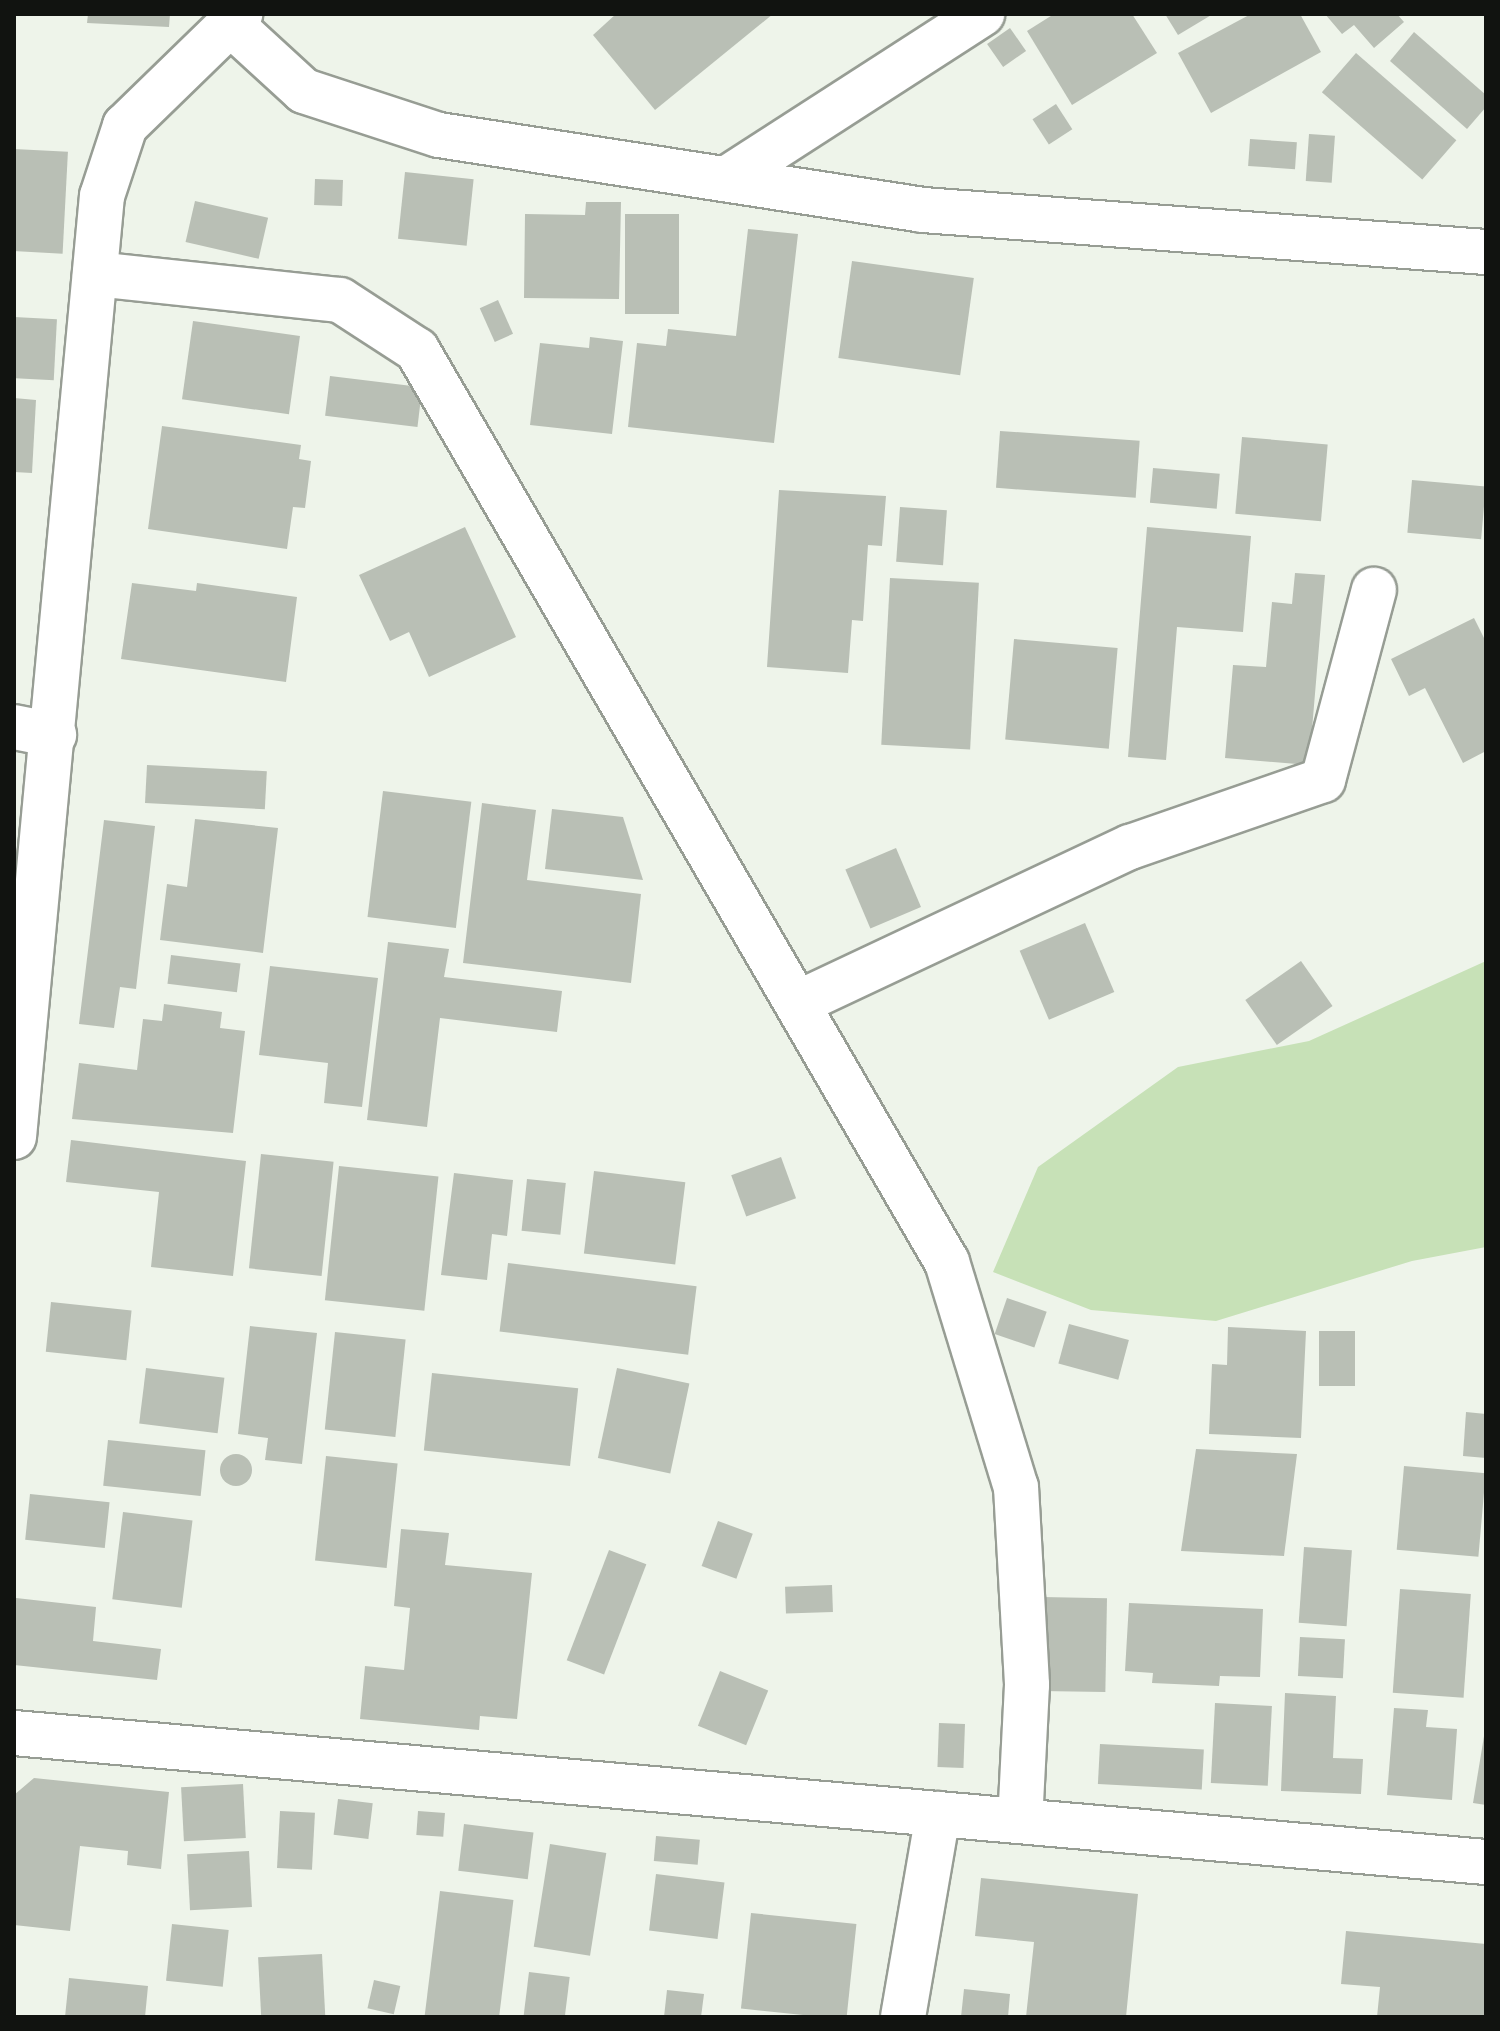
<!DOCTYPE html>
<html>
<head>
<meta charset="utf-8">
<style>
  body { margin:0 }
  #map { position:relative; width:1500px; height:2031px; overflow:hidden; background:#eef4ea; font-family:Jost,sans-serif }
  div>[style] { position:absolute }
  .green>* { inset:0; background:#c7e1b7 }
  .building>* { inset:0; background:#b9bfb5; transform-origin:0 0 }
  .round { border-radius:50% }
  .roads { filter:drop-shadow(2px 0 #979d94) drop-shadow(-2px 0 #979d94) drop-shadow(0 2px #979d94) drop-shadow(0 -2px #979d94) }
  .minor>* { height:44px; margin:-22px; padding:0 22px; transform-origin:22px; border-radius:22px; background:#fff }
  span { translate:-50% -50%; white-space:nowrap; text-align:center; line-height:1.15; -webkit-text-stroke:6px #eef4ea; paint-order:stroke }
  .frame { position:absolute; inset:0; border:16px solid #111310; pointer-events:none }
</style>
</head>
<body>
<div id="map">
  <div class="green">
    <i style="clip-path:polygon(1486px 961px,1486px 1247px,1412px 1261px,1216px 1321px,1091px 1310px,993px 1272px,1038px 1167px,1178px 1067px,1309px 1041px)"></i>
  </div>
  <div class="building">
    <i style="clip-path:polygon(88px 14px,170px 14px,169px 27px,87px 23px)"></i>
    <i style="clip-path:polygon(616px 14px,773px 14px,655px 110px,593px 35px)"></i>
    <i style="clip-path:polygon(1054px 14px,1132px 14px,1157px 53px,1072px 105px,1027px 31px)"></i>
    <i style="clip-path:polygon(1165px 14px,1213px 14px,1178px 35px)"></i>
    <i style="clip-path:polygon(1251px 14px,1300px 14px,1321px 52px,1211px 113px,1178px 53px)"></i>
    <i style="clip-path:polygon(1325px 14px,1397px 14px,1404px 22px,1374px 48px,1354px 25px,1342px 34px)"></i>
    <i style="left:1010px;top:28px;width:28px;height:28px;rotate:55deg"></i>
    <i style="clip-path:polygon(1414px 32px,1486px 95px,1486px 107px,1467px 129px,1390px 61px)"></i>
    <i style="left:1356px;top:53px;width:133px;height:52px;rotate:41deg"></i>
    <i style="left:1056px;top:104px;width:30px;height:28px;rotate:57deg"></i>
    <i style="left:1309px;top:134px;width:26px;height:47px;rotate:4deg"></i>
    <i style="left:1250px;top:139px;width:47px;height:27px;rotate:4deg"></i>
    <i style="left:14px;top:149px;width:54px;height:102px;rotate:3deg"></i>
    <i style="left:405px;top:172px;width:69px;height:67px;rotate:6deg"></i>
    <i style="left:315px;top:179px;width:28px;height:26px;rotate:2deg"></i>
    <i style="left:195px;top:201px;width:75px;height:42px;rotate:13deg"></i>
    <i style="clip-path:polygon(586px 202px,621px 202px,619px 299px,524px 298px,525px 214px,585px 215px)"></i>
    <i style="left:625px;top:214px;width:54px;height:100px"></i>
    <i style="clip-path:polygon(748px 229px,798px 234px,774px 443px,628px 427px,637px 343px,666px 346px,668px 329px,736px 336px)"></i>
    <i style="left:852px;top:261px;width:123px;height:98px;rotate:8deg"></i>
    <i style="left:498px;top:300px;width:37px;height:20px;rotate:66deg"></i>
    <i style="left:14px;top:317px;width:43px;height:61px;rotate:3deg"></i>
    <i style="left:193px;top:321px;width:108px;height:79px;rotate:8deg"></i>
    <i style="clip-path:polygon(590px 337px,623px 341px,612px 434px,530px 425px,540px 343px,589px 348px)"></i>
    <i style="left:330px;top:376px;width:93px;height:40px;rotate:7deg"></i>
    <i style="clip-path:polygon(14px 398px,36px 400px,32px 473px,14px 472px)"></i>
    <i style="clip-path:polygon(162px 426px,301px 445px,299px 459px,311px 461px,305px 508px,293px 507px,287px 549px,148px 529px)"></i>
    <i style="left:1000px;top:431px;width:140px;height:57px;rotate:4deg"></i>
    <i style="left:1242px;top:437px;width:86px;height:77px;rotate:5deg"></i>
    <i style="left:1153px;top:468px;width:67px;height:35px;rotate:5deg"></i>
    <i style="left:1412px;top:480px;width:74px;height:53px;rotate:5deg"></i>
    <i style="clip-path:polygon(779px 490px,886px 496px,882px 546px,868px 545px,863px 621px,852px 620px,848px 673px,767px 667px)"></i>
    <i style="left:900px;top:507px;width:47px;height:55px;rotate:4deg"></i>
    <i style="clip-path:polygon(465px 527px,516px 637px,429px 677px,409px 632px,390px 641px,359px 575px)"></i>
    <i style="clip-path:polygon(1147px 527px,1251px 536px,1243px 632px,1177px 627px,1166px 760px,1128px 757px)"></i>
    <i style="clip-path:polygon(1295px 573px,1325px 575px,1309px 765px,1225px 758px,1233px 665px,1266px 667px,1272px 602px,1292px 604px)"></i>
    <i style="left:890px;top:578px;width:89px;height:167px;rotate:3deg"></i>
    <i style="clip-path:polygon(132px 583px,196px 591px,197px 583px,297px 597px,286px 682px,121px 659px)"></i>
    <i style="clip-path:polygon(1474px 618px,1486px 642px,1486px 751px,1463px 763px,1425px 688px,1409px 696px,1391px 659px)"></i>
    <i style="left:1014px;top:639px;width:104px;height:101px;rotate:5deg"></i>
    <i style="left:147px;top:765px;width:120px;height:38px;rotate:3deg"></i>
    <i style="left:383px;top:791px;width:89px;height:127px;rotate:7deg"></i>
    <i style="clip-path:polygon(482px 803px,536px 810px,527px 880px,641px 894px,631px 983px,463px 963px)"></i>
    <i style="clip-path:polygon(552px 809px,623px 817px,643px 880px,545px 869px)"></i>
    <i style="clip-path:polygon(195px 819px,278px 828px,263px 953px,160px 940px,167px 884px,187px 887px)"></i>
    <i style="clip-path:polygon(104px 820px,155px 826px,136px 989px,120px 987px,114px 1028px,79px 1024px)"></i>
    <i style="left:896px;top:848px;width:64px;height:55px;rotate:67deg"></i>
    <i style="left:1085px;top:923px;width:75px;height:71px;rotate:67deg"></i>
    <i style="clip-path:polygon(388px 942px,449px 949px,444px 977px,562px 991px,557px 1032px,440px 1018px,427px 1127px,367px 1120px)"></i>
    <i style="left:171px;top:955px;width:70px;height:29px;rotate:7deg"></i>
    <i style="left:1301px;top:961px;width:55px;height:68px;rotate:55deg"></i>
    <i style="clip-path:polygon(270px 966px,378px 978px,362px 1107px,324px 1103px,328px 1063px,259px 1055px)"></i>
    <i style="clip-path:polygon(164px 1004px,222px 1012px,220px 1028px,245px 1031px,233px 1133px,72px 1119px,79px 1063px,137px 1070px,143px 1019px,162px 1021px)"></i>
    <i style="clip-path:polygon(71px 1140px,246px 1161px,233px 1276px,151px 1267px,159px 1192px,66px 1182px)"></i>
    <i style="left:261px;top:1154px;width:73px;height:115px;rotate:6deg"></i>
    <i style="left:781px;top:1157px;width:44px;height:53px;rotate:70deg"></i>
    <i style="left:339px;top:1166px;width:100px;height:135px;rotate:6deg"></i>
    <i style="left:594px;top:1171px;width:92px;height:83px;rotate:7deg"></i>
    <i style="clip-path:polygon(454px 1173px,513px 1180px,507px 1236px,492px 1234px,487px 1280px,441px 1275px)"></i>
    <i style="left:527px;top:1179px;width:39px;height:52px;rotate:6deg"></i>
    <i style="left:508px;top:1263px;width:190px;height:69px;rotate:7deg"></i>
    <i style="left:1007px;top:1298px;width:42px;height:38px;rotate:19deg"></i>
    <i style="left:51px;top:1302px;width:81px;height:50px;rotate:6deg"></i>
    <i style="left:1069px;top:1324px;width:62px;height:41px;rotate:15deg"></i>
    <i style="clip-path:polygon(250px 1326px,317px 1333px,302px 1464px,265px 1460px,268px 1438px,238px 1434px)"></i>
    <i style="clip-path:polygon(1228px 1327px,1306px 1331px,1301px 1438px,1209px 1434px,1212px 1364px,1227px 1365px)"></i>
    <i style="left:1319px;top:1331px;width:36px;height:55px"></i>
    <i style="left:335px;top:1332px;width:71px;height:98px;rotate:6deg"></i>
    <i style="left:146px;top:1368px;width:79px;height:56px;rotate:7deg"></i>
    <i style="left:617px;top:1368px;width:74px;height:92px;rotate:12deg"></i>
    <i style="left:432px;top:1373px;width:147px;height:78px;rotate:6deg"></i>
    <i style="clip-path:polygon(1466px 1412px,1486px 1414px,1486px 1458px,1463px 1456px)"></i>
    <i style="left:108px;top:1440px;width:98px;height:46px;rotate:6deg"></i>
    <i style="clip-path:polygon(1196px 1449px,1297px 1454px,1284px 1556px,1181px 1551px)"></i>
    <i class="round" style="left:220px;top:1454px;width:32px;height:32px"></i>
    <i style="left:326px;top:1456px;width:72px;height:105px;rotate:6deg"></i>
    <i style="left:1404px;top:1466px;width:82px;height:84px;rotate:5deg"></i>
    <i style="left:30px;top:1494px;width:80px;height:46px;rotate:6deg"></i>
    <i style="left:123px;top:1512px;width:70px;height:88px;rotate:7deg"></i>
    <i style="left:718px;top:1521px;width:37px;height:48px;rotate:20deg"></i>
    <i style="clip-path:polygon(401px 1529px,449px 1533px,445px 1565px,532px 1573px,517px 1719px,480px 1716px,479px 1730px,360px 1719px,365px 1666px,404px 1670px,410px 1608px,394px 1606px)"></i>
    <i style="left:1304px;top:1547px;width:48px;height:76px;rotate:4deg"></i>
    <i style="left:609px;top:1550px;width:40px;height:118px;rotate:21deg"></i>
    <i style="left:832px;top:1585px;width:27px;height:47px;rotate:88deg"></i>
    <i style="left:1400px;top:1589px;width:71px;height:104px;rotate:4deg"></i>
    <i style="left:1042px;top:1597px;width:65px;height:94px;rotate:1deg"></i>
    <i style="clip-path:polygon(16px 1598px,96px 1607px,93px 1641px,161px 1649px,157px 1680px,14px 1665px)"></i>
    <i style="clip-path:polygon(1129px 1603px,1263px 1609px,1260px 1677px,1220px 1676px,1219px 1686px,1152px 1683px,1153px 1673px,1125px 1671px)"></i>
    <i style="left:1300px;top:1637px;width:45px;height:39px;rotate:3deg"></i>
    <i style="left:720px;top:1671px;width:52px;height:59px;rotate:22deg"></i>
    <i style="clip-path:polygon(1285px 1693px,1336px 1696px,1333px 1758px,1363px 1759px,1361px 1794px,1281px 1791px)"></i>
    <i style="left:1215px;top:1703px;width:57px;height:80px;rotate:3deg"></i>
    <i style="clip-path:polygon(1394px 1708px,1428px 1710px,1426px 1727px,1457px 1729px,1452px 1800px,1387px 1795px)"></i>
    <i style="left:939px;top:1723px;width:26px;height:44px;rotate:2deg"></i>
    <i style="clip-path:polygon(1486px 1724px,1486px 1805px,1473px 1803px)"></i>
    <i style="left:1100px;top:1744px;width:104px;height:40px;rotate:3deg"></i>
    <i style="clip-path:polygon(34px 1778px,169px 1792px,161px 1869px,127px 1865px,128px 1851px,80px 1846px,70px 1931px,14px 1925px,14px 1795px)"></i>
    <i style="left:243px;top:1784px;width:54px;height:62px;rotate:87deg"></i>
    <i style="left:338px;top:1799px;width:35px;height:36px;rotate:7deg"></i>
    <i style="left:280px;top:1811px;width:35px;height:57px;rotate:3deg"></i>
    <i style="left:418px;top:1811px;width:27px;height:24px;rotate:4deg"></i>
    <i style="left:464px;top:1824px;width:70px;height:47px;rotate:7deg"></i>
    <i style="left:656px;top:1836px;width:44px;height:25px;rotate:5deg"></i>
    <i style="left:550px;top:1844px;width:57px;height:104px;rotate:9deg"></i>
    <i style="left:249px;top:1851px;width:56px;height:62px;rotate:87deg"></i>
    <i style="left:656px;top:1874px;width:69px;height:57px;rotate:7deg"></i>
    <i style="clip-path:polygon(981px 1878px,1138px 1894px,1126px 2017px,1026px 2017px,1034px 1942px,975px 1936px)"></i>
    <i style="left:440px;top:1891px;width:74px;height:127px;rotate:7deg"></i>
    <i style="left:751px;top:1913px;width:106px;height:96px;rotate:6deg"></i>
    <i style="left:172px;top:1924px;width:57px;height:57px;rotate:6deg"></i>
    <i style="clip-path:polygon(1346px 1931px,1486px 1944px,1484px 2017px,1377px 2017px,1380px 1987px,1341px 1984px)"></i>
    <i style="left:322px;top:1954px;width:63px;height:64px;rotate:87deg"></i>
    <i style="left:529px;top:1972px;width:41px;height:45px;rotate:7deg"></i>
    <i style="clip-path:polygon(69px 1978px,148px 1986px,145px 2017px,65px 2017px)"></i>
    <i style="left:374px;top:1980px;width:27px;height:29px;rotate:13deg"></i>
    <i style="clip-path:polygon(964px 1989px,1010px 1994px,1008px 2017px,961px 2017px)"></i>
    <i style="clip-path:polygon(667px 1990px,704px 1994px,701px 2017px,664px 2017px)"></i>
  </div>
  <div class="roads">
    <div class="minor">
      <i style="left:233px;top:26px;width:96px;rotate:42.5deg"></i>
      <i style="left:304px;top:91px;width:142px;rotate:18.1deg"></i>
      <i style="left:439px;top:135px;width:490px;rotate:8.8deg"></i>
      <i style="left:923px;top:210px;width:565px;rotate:4.27deg"></i>
      <i style="left:726px;top:179px;width:305px;rotate:-32.8deg"></i>
      <i style="left:95px;top:274px;width:246px;rotate:6.1deg"></i>
      <i style="left:340px;top:300px;width:92px;rotate:33deg"></i>
      <i style="left:417px;top:350px;width:1055px;rotate:59.84deg"></i>
      <i style="left:947px;top:1262px;width:235px;rotate:73deg"></i>
      <i style="left:1016px;top:1487px;width:198px;rotate:86.8deg"></i>
      <i style="left:1027px;top:1685px;width:136px;rotate:92.9deg"></i>
      <i style="left:14px;top:727px;width:41px;rotate:11.3deg"></i>
      <i style="left:798px;top:1003px;width:367px;rotate:-25.2deg"></i>
      <i style="left:1130px;top:847px;width:204px;rotate:-19.1deg"></i>
      <i style="left:1323px;top:780px;width:197px;rotate:-75deg"></i>
      <i style="left:14px;top:1137px;width:945px;rotate:-84.66deg"></i>
      <i style="left:102px;top:196px;width:74px;rotate:-71.8deg"></i>
      <i style="left:125px;top:126px;width:161px;rotate:-44.2deg"></i>
      <i style="left:14px;top:1733px;width:1478px;rotate:5.01deg"></i>
      <i style="left:903px;top:2017px;width:206px;rotate:-80.2deg"></i>
    </div>
  </div>
  <div class="frame"></div>
</div>
</body>
</html>
